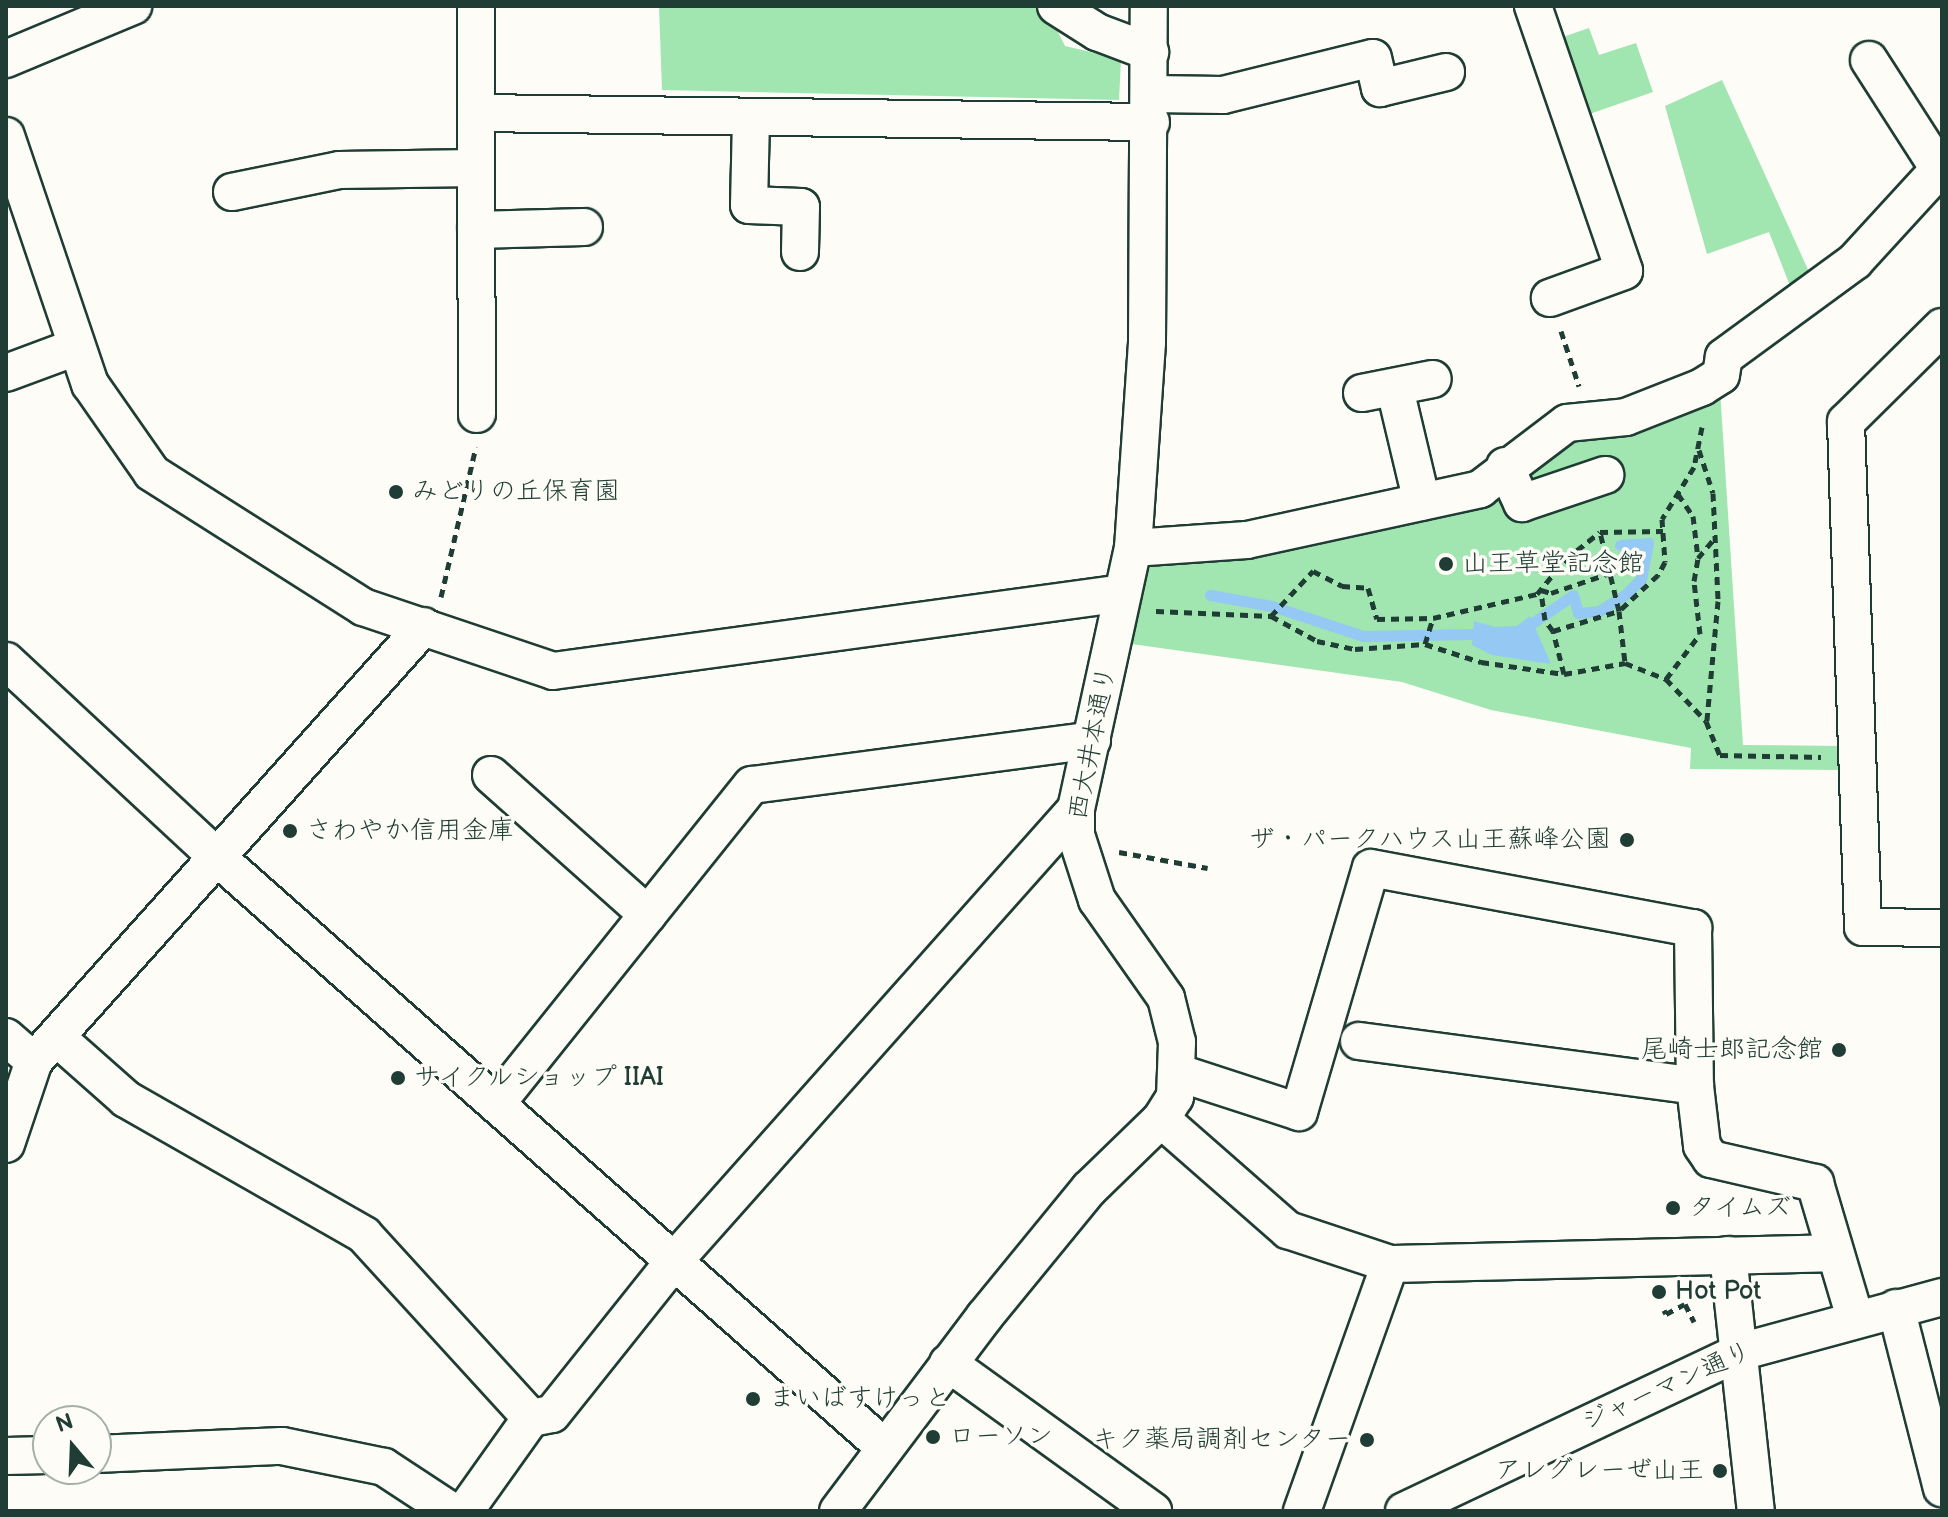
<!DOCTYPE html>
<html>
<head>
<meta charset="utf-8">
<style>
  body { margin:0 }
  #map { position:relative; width:1948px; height:1517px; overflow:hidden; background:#fdfcf7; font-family:"Balsamiq Sans","Klee One",sans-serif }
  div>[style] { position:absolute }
  .green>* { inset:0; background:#a1e5b0 }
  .water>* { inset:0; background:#95c9f3 }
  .stream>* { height:11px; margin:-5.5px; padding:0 5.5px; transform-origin:5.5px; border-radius:5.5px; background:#95c9f3 }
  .path>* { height:5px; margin-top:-2.5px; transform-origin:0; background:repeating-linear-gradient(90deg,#1f3d34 0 8px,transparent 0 14px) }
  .roads { filter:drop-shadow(2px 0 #1f3d34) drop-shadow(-2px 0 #1f3d34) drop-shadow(0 2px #1f3d34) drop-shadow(0 -2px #1f3d34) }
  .minor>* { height:36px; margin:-18px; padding:0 18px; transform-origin:18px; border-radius:18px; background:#fdfcf7 }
  .dots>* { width:22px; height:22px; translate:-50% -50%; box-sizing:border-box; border:4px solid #fdfcf7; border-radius:50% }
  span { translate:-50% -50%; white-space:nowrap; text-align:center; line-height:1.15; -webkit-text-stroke:7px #fdfcf7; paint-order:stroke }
  .poi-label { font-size:26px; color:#1f3d34 }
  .left { translate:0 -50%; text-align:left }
  .right { translate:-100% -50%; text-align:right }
  .street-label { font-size:26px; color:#1f3d34 }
  .frame { position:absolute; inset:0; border:8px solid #1f3d34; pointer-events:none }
  .north { position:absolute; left:32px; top:1405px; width:80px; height:80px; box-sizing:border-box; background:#fdfcf7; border:2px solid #a4b0a9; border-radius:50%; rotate:341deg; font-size:22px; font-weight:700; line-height:32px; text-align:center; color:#1f3d34 }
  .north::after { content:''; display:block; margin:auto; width:28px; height:36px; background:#1f3d34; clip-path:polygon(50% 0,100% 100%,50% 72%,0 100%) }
</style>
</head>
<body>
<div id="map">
  <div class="green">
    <i style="clip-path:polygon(659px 6px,1045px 6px,1065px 46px,1121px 59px,1119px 100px,662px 90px)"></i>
    <i style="clip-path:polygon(1589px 28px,1599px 55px,1636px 43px,1653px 92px,1578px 118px,1551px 41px)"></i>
    <i style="clip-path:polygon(1722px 80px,1815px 285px,1794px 296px,1769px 232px,1707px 254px,1665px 106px)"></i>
    <i style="clip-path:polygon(1720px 390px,1743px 745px,1842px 746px,1844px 770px,1690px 769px,1691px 748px,1491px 710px,1402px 682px,1132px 644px,1143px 565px,1484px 502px,1566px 437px)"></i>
  </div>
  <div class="water">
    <i style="clip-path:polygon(1530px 616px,1551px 664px,1492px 655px,1472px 645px,1474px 621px,1495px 627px,1517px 626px)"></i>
  </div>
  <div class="stream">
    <i style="left:1210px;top:595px;width:63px;rotate:10.1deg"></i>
    <i style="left:1272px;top:606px;width:96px;rotate:18.2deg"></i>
    <i style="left:1363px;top:636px;width:110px;rotate:-1deg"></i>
    <i style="left:1534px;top:622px;width:47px;rotate:-34.7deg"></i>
    <i style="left:1573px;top:595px;width:19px;rotate:74deg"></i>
    <i style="left:1578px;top:613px;width:21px;rotate:-5deg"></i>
    <i style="left:1599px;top:611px;width:31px;rotate:-32deg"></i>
    <i style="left:1625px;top:595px;width:23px;rotate:-45deg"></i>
    <i style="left:1641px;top:579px;width:37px;rotate:-79deg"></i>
    <i style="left:1648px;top:543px;width:28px;rotate:176deg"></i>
  </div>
  <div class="path">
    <i style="left:1561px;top:331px;width:58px;rotate:71.9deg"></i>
    <i style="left:1702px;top:427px;width:41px;rotate:101.3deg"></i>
    <i style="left:1694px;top:467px;width:61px;rotate:121.6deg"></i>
    <i style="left:1662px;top:519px;width:43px;rotate:86deg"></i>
    <i style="left:1665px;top:562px;width:15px;rotate:118deg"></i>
    <i style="left:1658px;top:575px;width:53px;rotate:137.3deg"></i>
    <i style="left:1619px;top:611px;width:52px;rotate:83.4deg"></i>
    <i style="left:1625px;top:663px;width:44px;rotate:21.3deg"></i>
    <i style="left:1666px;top:679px;width:58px;rotate:46.4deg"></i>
    <i style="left:1706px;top:721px;width:37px;rotate:68deg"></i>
    <i style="left:1720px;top:755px;width:101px;rotate:1.1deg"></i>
    <i style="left:1699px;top:450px;width:45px;rotate:72deg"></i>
    <i style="left:1713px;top:493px;width:108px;rotate:87.3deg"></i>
    <i style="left:1718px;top:601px;width:120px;rotate:95.3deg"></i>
    <i style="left:1678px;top:494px;width:27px;rotate:56deg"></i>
    <i style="left:1693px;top:516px;width:42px;rotate:83.2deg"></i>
    <i style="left:441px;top:597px;width:154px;rotate:-76.9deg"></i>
    <i style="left:1156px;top:611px;width:115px;rotate:2.5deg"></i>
    <i style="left:1271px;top:616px;width:52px;rotate:28.5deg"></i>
    <i style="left:1317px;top:641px;width:39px;rotate:12deg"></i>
    <i style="left:1355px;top:649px;width:70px;rotate:-4.1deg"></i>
    <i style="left:1425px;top:644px;width:59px;rotate:17.8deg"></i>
    <i style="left:1481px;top:662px;width:84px;rotate:8.2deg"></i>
    <i style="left:1564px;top:674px;width:44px;rotate:-104.3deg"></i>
    <i style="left:1553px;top:631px;width:69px;rotate:-16.9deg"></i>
    <i style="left:1619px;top:611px;width:81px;rotate:-103.5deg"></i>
    <i style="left:1271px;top:616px;width:62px;rotate:-47deg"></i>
    <i style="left:1313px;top:571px;width:33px;rotate:27deg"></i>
    <i style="left:1342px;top:586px;width:26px;rotate:4deg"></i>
    <i style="left:1368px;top:588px;width:32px;rotate:74deg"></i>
    <i style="left:1377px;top:619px;width:56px;rotate:-1deg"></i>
    <i style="left:1433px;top:618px;width:107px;rotate:-13deg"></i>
    <i style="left:1537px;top:594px;width:45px;rotate:-50.4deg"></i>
    <i style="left:1566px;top:559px;width:43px;rotate:-38.5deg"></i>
    <i style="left:1600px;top:532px;width:63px;rotate:-0.9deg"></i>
    <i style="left:1553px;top:631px;width:14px;rotate:-126deg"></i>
    <i style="left:1545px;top:620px;width:30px;rotate:-98deg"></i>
    <i style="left:1541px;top:590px;width:10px;rotate:17deg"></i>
    <i style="left:1551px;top:593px;width:62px;rotate:-18.7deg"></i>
    <i style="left:1425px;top:644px;width:27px;rotate:-73deg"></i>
    <i style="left:1564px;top:674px;width:62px;rotate:-10.2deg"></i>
    <i style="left:1666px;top:679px;width:56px;rotate:-52.9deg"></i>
    <i style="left:1700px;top:634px;width:53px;rotate:-96.5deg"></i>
    <i style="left:1694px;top:581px;width:23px;rotate:-80deg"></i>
    <i style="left:1698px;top:558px;width:23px;rotate:-50deg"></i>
    <i style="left:1119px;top:852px;width:90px;rotate:10.2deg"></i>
    <i style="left:1664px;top:1310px;width:4px;rotate:63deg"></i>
    <i style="left:1666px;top:1314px;width:21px;rotate:-28deg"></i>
    <i style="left:1685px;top:1304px;width:20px;rotate:63deg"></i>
  </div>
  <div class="roads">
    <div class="minor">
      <i style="left:476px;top:6px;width:408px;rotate:89.9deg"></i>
      <i style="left:1056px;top:6px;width:49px;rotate:32.4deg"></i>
      <i style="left:1097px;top:32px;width:57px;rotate:20.7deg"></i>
      <i style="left:1533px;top:6px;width:280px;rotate:71deg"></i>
      <i style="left:1624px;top:271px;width:79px;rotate:160deg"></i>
      <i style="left:6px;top:59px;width:138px;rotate:-22.7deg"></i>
      <i style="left:1869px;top:60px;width:130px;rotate:57.3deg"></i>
      <i style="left:1151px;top:94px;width:72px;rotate:0.8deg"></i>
      <i style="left:1223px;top:95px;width:154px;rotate:-13.9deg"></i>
      <i style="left:1373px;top:58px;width:31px;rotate:77deg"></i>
      <i style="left:1380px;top:88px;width:68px;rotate:-13.6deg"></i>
      <i style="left:477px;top:113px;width:674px;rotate:0.77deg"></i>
      <i style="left:751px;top:118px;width:87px;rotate:91.3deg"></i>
      <i style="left:749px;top:205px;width:52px;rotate:2.2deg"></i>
      <i style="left:801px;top:207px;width:45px;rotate:91.3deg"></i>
      <i style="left:6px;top:136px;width:262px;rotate:71.3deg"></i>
      <i style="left:90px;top:384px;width:108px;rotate:55.1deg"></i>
      <i style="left:152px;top:473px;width:250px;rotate:32.4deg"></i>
      <i style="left:363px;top:607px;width:200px;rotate:18.6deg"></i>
      <i style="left:553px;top:671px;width:575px;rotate:-7.79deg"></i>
      <i style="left:232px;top:192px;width:109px;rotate:-11.6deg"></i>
      <i style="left:339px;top:170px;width:137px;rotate:-0.8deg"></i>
      <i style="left:476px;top:230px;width:108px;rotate:-1.6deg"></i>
      <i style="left:1942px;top:327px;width:135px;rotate:135.3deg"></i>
      <i style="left:1846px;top:422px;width:505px;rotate:88.07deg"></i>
      <i style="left:1863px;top:927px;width:79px;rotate:0.7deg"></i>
      <i style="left:6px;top:373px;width:75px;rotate:-20.4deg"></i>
      <i style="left:1395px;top:389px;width:116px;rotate:76.6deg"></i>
      <i style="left:1362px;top:393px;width:72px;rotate:-11.2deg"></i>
      <i style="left:1505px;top:466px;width:41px;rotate:65.3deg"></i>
      <i style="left:1522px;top:503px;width:88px;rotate:-18.6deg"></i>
      <i style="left:1133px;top:548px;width:114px;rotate:-4deg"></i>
      <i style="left:1247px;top:540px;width:239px;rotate:-12.3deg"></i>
      <i style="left:1480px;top:489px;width:109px;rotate:-37.2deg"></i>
      <i style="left:1567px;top:423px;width:59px;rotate:-5.8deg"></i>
      <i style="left:1626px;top:417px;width:82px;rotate:-21.5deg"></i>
      <i style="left:1702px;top:387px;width:22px;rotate:-32deg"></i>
      <i style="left:1721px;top:375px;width:18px;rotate:-81deg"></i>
      <i style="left:1724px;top:357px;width:162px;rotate:-36.2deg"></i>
      <i style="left:1855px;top:261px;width:129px;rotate:-47.5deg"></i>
      <i style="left:6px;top:661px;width:291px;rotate:42.9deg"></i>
      <i style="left:219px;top:859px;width:888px;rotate:41.48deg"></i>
      <i style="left:491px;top:775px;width:210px;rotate:41.7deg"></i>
      <i style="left:6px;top:1037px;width:37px;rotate:41deg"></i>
      <i style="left:56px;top:1037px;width:94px;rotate:41.5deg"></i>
      <i style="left:126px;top:1099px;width:274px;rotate:29.7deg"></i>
      <i style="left:364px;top:1235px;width:248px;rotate:47.6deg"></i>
      <i style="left:531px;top:1418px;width:114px;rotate:125.4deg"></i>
      <i style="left:1359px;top:1041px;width:339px;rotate:7.6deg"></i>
      <i style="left:1179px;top:1073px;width:126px;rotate:18deg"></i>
      <i style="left:1299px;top:1112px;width:254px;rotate:-73.6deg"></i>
      <i style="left:1371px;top:868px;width:328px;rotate:10.6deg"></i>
      <i style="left:1693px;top:928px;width:158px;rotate:89.3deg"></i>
      <i style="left:1695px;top:1086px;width:60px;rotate:83.3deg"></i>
      <i style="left:1702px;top:1146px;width:16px;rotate:55deg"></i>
      <i style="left:1711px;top:1159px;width:107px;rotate:13deg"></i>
      <i style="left:1815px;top:1183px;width:141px;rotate:73.5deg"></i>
      <i style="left:496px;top:1104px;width:409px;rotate:-51.3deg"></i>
      <i style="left:752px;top:785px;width:343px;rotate:-7.5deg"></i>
      <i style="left:1161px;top:1119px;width:169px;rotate:41.2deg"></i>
      <i style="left:1288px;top:1230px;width:108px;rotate:18.4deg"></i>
      <i style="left:1390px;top:1264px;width:443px;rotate:-1.4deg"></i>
      <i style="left:6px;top:1144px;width:88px;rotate:-71.4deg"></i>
      <i style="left:34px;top:1061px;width:584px;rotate:-48.12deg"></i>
      <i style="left:1728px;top:1255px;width:258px;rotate:83.8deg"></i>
      <i style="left:1896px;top:1308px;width:186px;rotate:75.7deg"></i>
      <i style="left:948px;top:1363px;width:253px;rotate:35.8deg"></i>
      <i style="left:531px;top:1418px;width:21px;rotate:-11deg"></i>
      <i style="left:552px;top:1414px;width:196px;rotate:-51.4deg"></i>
      <i style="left:674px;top:1261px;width:605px;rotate:-48.35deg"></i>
      <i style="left:96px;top:1454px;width:186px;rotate:-2.5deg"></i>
      <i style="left:282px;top:1446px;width:104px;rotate:11.6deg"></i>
      <i style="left:384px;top:1467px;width:80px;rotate:33.3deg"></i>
      <i style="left:6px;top:1456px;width:42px;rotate:-1.4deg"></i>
      <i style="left:838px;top:1511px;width:244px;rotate:-53deg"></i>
      <i style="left:985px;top:1316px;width:164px;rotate:-50.7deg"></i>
      <i style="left:1089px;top:1189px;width:100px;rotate:-44.2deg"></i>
      <i style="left:1161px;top:1119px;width:26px;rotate:-58deg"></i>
      <i style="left:1175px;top:1097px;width:55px;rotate:-87.9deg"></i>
      <i style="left:1177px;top:1042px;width:45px;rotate:-104deg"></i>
      <i style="left:1166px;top:998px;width:120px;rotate:-125.1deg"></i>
      <i style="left:1097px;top:900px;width:68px;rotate:-107.9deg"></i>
      <i style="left:1076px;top:835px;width:26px;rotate:-90deg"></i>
      <i style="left:1076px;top:809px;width:267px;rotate:-77.7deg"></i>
      <i style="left:1133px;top:548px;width:206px;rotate:-86.1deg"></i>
      <i style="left:1147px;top:342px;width:336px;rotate:-89.7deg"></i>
      <i style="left:1302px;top:1511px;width:262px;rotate:-70.4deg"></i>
      <i style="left:1404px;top:1511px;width:372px;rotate:-25.3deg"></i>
      <i style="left:1740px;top:1352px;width:209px;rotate:-15.2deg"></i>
    </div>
  </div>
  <div class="dots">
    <i style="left:396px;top:492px;background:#1f3d34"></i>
    <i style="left:1446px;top:564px;background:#1f3d34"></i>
    <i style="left:290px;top:831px;background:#1f3d34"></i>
    <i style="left:1627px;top:840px;background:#1f3d34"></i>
    <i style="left:1839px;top:1050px;background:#1f3d34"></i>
    <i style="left:398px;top:1078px;background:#1f3d34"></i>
    <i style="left:1673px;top:1208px;background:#1f3d34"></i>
    <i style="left:1659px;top:1292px;background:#1f3d34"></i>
    <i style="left:753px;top:1399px;background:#1f3d34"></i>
    <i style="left:933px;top:1437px;background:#1f3d34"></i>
    <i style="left:1367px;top:1440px;background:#1f3d34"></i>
    <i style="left:1720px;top:1471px;background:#1f3d34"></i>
  </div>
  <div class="poi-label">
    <span class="left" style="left:412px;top:492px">みどりの丘保育園</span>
    <span class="left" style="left:1462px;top:564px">山王草堂記念館</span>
    <span class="left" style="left:306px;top:831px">さわやか信用金庫</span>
    <span class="right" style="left:1611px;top:840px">ザ・パークハウス山王蘇峰公園</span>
    <span class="right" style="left:1823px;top:1050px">尾崎士郎記念館</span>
    <span class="left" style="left:414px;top:1078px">サイクルショップ IIAI</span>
    <span class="left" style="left:1689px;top:1208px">タイムズ</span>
    <span class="left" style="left:1675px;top:1292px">Hot Pot</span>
    <span class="left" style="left:769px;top:1399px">まいばすけっと</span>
    <span class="left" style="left:949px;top:1437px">ローソン</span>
    <span class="right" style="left:1351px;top:1440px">キク薬局調剤センター</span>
    <span class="right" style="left:1704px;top:1471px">アレグレーぜ山王</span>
  </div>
  <div class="street-label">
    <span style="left:1093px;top:743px;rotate:-79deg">西大井本通り</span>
    <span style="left:1667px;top:1387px;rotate:-24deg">ジャーマン通り</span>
  </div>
  <div class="frame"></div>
  <div class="north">N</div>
</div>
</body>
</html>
